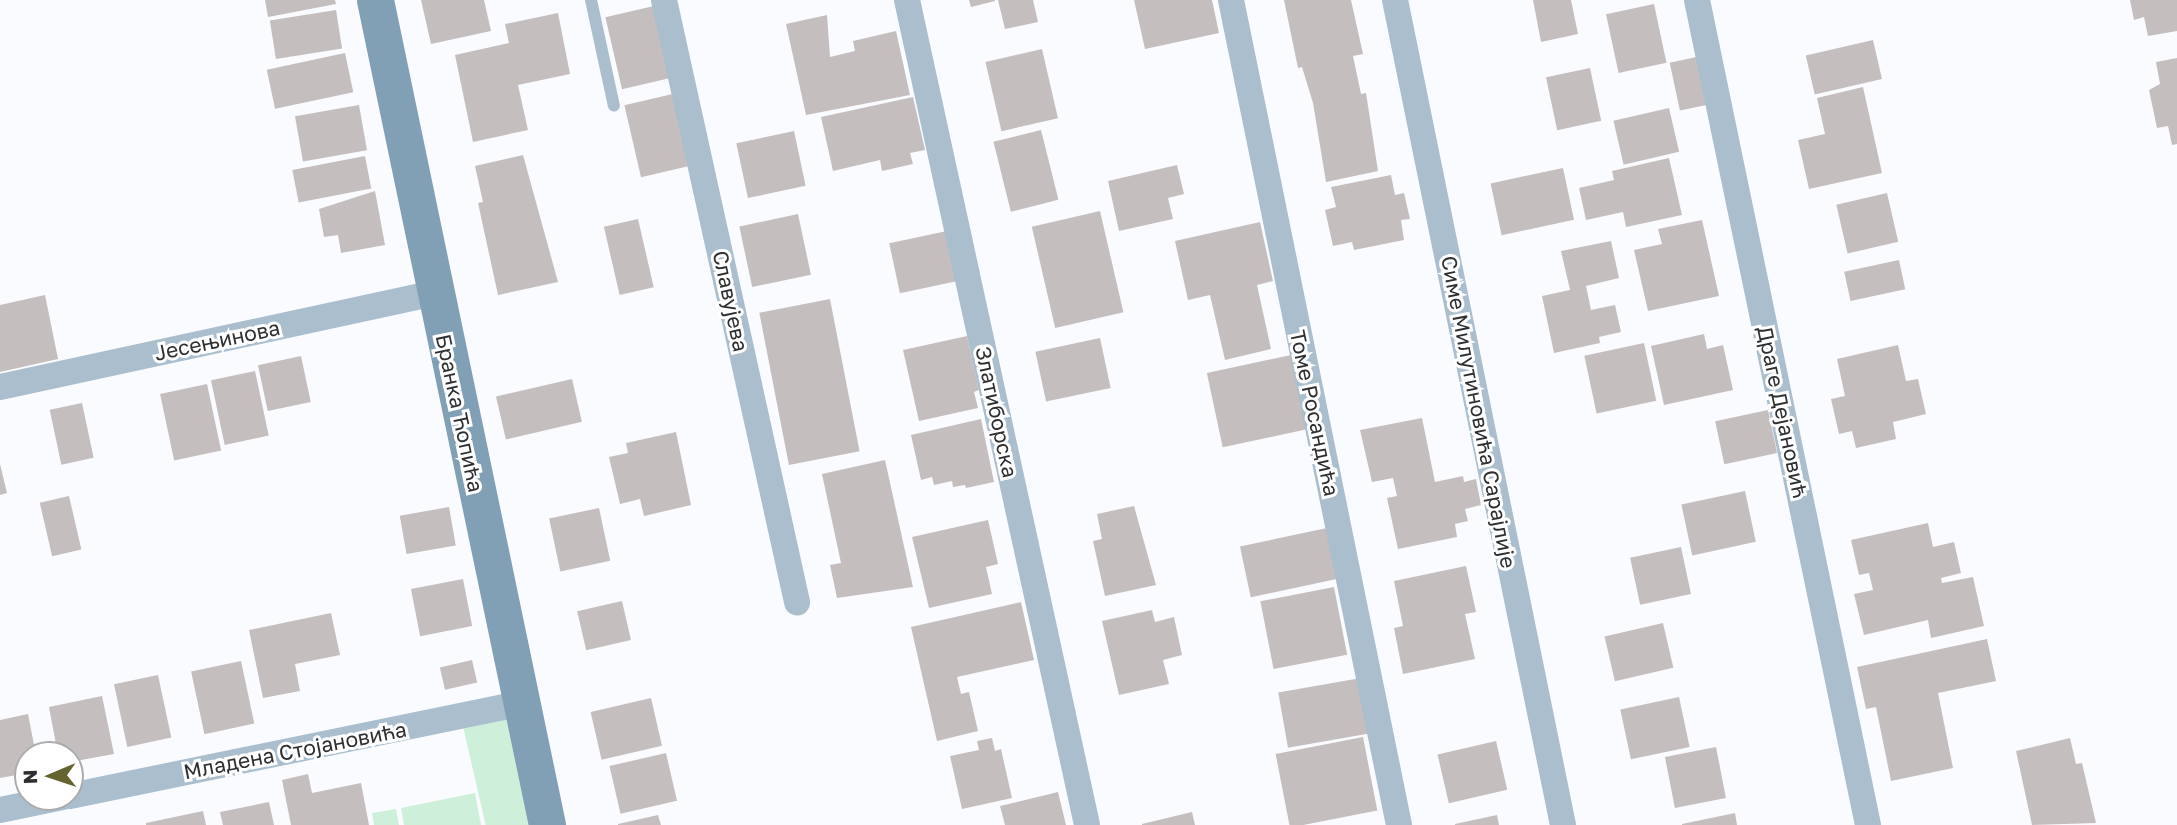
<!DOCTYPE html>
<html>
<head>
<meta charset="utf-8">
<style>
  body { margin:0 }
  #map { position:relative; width:2177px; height:825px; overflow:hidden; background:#fafbfe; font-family:"Golos Text",sans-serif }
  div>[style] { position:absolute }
  .green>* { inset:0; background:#cef0da; transform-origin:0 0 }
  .building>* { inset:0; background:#c5bebe; transform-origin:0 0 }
  .lane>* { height:12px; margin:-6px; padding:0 6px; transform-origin:6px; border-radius:6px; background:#aabecd }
  .street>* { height:26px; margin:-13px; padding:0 13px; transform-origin:13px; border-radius:13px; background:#aabecd }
  .secondary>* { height:37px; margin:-18.5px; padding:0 18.5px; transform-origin:18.5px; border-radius:18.5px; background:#82a0b5 }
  span { translate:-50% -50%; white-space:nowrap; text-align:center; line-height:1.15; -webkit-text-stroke:6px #fff; paint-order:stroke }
  .street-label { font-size:21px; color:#2e2f31 }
  .north { position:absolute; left:14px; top:741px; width:70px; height:70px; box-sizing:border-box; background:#fff; border:2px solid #abacad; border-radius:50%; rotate:268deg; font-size:19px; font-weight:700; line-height:28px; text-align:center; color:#2e2f31 }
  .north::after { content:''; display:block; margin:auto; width:24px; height:32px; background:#656330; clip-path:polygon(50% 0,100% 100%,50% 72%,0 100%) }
</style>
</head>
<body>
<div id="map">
  <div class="green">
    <i style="left:509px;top:717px;width:111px;height:47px;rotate:77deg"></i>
    <i style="clip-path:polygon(475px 793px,481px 825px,404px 825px,401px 808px)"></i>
    <i style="clip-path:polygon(396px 809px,399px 825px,374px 825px,372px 813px)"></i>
  </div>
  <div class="building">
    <i style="clip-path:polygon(265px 0,335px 0,336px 4px,268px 17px)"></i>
    <i style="clip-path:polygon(421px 0,484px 0,491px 31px,431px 44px)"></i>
    <i style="clip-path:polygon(969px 0,995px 0,995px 1px,971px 7px)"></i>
    <i style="clip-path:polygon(998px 0,1033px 0,1038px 22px,1005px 29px)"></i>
    <i style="clip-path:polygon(1134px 0,1212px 0,1219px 33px,1145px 49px)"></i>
    <i style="clip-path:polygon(1284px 0,1351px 0,1363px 54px,1353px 56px,1361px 94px,1366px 93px,1378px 171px,1326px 182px,1313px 103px,1302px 67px,1298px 68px)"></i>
    <i style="clip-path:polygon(1533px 0,1571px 0,1578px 34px,1541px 42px)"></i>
    <i style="clip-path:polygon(2130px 0,2177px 0,2177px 31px,2148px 36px,2144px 17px,2134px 20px)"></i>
    <i style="left:1654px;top:4px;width:60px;height:49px;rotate:78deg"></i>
    <i style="left:658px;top:5px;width:74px;height:54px;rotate:77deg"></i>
    <i style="left:336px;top:10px;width:39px;height:67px;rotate:81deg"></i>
    <i style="clip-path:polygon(558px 13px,570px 74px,518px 85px,528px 130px,473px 142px,455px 55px,509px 43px,505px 24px)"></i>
    <i style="clip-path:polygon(827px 15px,830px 57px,855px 51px,853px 41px,896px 31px,910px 95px,806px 115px,786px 24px)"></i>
    <i style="left:1873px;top:40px;width:40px;height:69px;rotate:77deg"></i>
    <i style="left:1042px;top:49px;width:71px;height:58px;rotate:77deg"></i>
    <i style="left:345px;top:53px;width:40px;height:80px;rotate:78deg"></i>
    <i style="left:1701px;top:56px;width:49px;height:32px;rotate:78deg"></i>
    <i style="clip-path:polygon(2177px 58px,2177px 144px,2172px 145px,2168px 126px,2157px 128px,2149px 90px,2160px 84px,2156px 62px)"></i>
    <i style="left:1590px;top:68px;width:54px;height:45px;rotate:78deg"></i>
    <i style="clip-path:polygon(1863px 87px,1882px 173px,1809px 189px,1798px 140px,1825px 134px,1817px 98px)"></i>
    <i style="left:677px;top:93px;width:74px;height:54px;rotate:77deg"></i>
    <i style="clip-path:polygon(913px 97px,925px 150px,910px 153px,913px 164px,882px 171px,880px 160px,833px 171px,821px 117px)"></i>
    <i style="left:359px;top:105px;width:46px;height:65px;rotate:80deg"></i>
    <i style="left:1669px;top:108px;width:45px;height:57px;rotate:77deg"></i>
    <i style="left:1041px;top:130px;width:72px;height:49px;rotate:76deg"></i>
    <i style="left:794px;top:131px;width:56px;height:59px;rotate:78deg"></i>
    <i style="clip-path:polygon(523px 155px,558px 282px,498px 295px,478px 203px,483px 202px,475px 166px)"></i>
    <i style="left:365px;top:156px;width:33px;height:74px;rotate:79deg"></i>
    <i style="clip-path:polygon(1669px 158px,1682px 215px,1626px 227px,1623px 212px,1586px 220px,1579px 188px,1614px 180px,1612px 171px)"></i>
    <i style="clip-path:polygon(1177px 165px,1184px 194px,1168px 198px,1173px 219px,1119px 231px,1108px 181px)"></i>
    <i style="left:1563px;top:168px;width:53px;height:74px;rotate:78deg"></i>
    <i style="clip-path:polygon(1391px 175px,1395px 195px,1404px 193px,1410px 219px,1401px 220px,1404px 240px,1354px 250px,1352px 242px,1333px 246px,1325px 210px,1336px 207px,1331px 187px)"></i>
    <i style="clip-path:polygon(375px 191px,385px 245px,341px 253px,338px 235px,324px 237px,319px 209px)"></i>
    <i style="left:1887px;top:193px;width:50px;height:52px;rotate:77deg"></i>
    <i style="left:1100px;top:211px;width:104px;height:70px;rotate:77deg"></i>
    <i style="left:798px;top:214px;width:62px;height:60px;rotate:78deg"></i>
    <i style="left:638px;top:219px;width:70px;height:35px;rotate:77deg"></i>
    <i style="clip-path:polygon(1702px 220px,1719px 296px,1648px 311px,1634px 250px,1662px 244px,1658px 229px)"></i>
    <i style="clip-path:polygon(1260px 222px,1273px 281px,1257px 285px,1271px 349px,1225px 360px,1210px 295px,1188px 300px,1175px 241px)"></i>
    <i style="left:947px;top:231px;width:51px;height:59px;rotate:78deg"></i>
    <i style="clip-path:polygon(1611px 241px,1619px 278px,1586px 286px,1591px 310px,1615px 305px,1621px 332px,1599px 337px,1600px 343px,1554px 353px,1542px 296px,1570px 290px,1561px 251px)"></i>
    <i style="left:1899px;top:260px;width:30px;height:56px;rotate:78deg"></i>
    <i style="clip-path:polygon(45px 295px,58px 359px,0 372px,0 305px)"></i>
    <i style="left:830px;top:299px;width:155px;height:72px;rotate:79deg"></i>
    <i style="clip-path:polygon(1704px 334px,1707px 349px,1723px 345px,1733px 390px,1664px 405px,1651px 346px)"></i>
    <i style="clip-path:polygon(967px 336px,979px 390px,974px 392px,978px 408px,919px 421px,903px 350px)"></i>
    <i style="left:1100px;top:338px;width:51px;height:66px;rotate:78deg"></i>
    <i style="left:1644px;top:343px;width:59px;height:61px;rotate:78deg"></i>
    <i style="clip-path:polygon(1898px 345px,1906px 381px,1918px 379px,1926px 414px,1893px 422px,1896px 439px,1856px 448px,1852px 431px,1839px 434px,1831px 399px,1845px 396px,1837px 359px)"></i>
    <i style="left:1291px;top:355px;width:76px;height:86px;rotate:78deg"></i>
    <i style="left:301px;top:356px;width:47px;height:44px;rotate:78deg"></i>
    <i style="left:255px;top:371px;width:66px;height:45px;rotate:78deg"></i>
    <i style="left:572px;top:379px;width:44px;height:78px;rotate:77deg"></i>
    <i style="left:207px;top:384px;width:68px;height:48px;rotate:78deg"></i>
    <i style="left:82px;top:403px;width:56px;height:33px;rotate:78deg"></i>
    <i style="left:1768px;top:410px;width:44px;height:54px;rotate:78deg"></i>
    <i style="clip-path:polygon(1422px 418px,1435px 482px,1463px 476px,1464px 482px,1476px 479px,1481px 505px,1465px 509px,1468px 521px,1455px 524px,1457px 537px,1398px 549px,1387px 498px,1397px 496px,1393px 478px,1372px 482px,1360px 430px)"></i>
    <i style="clip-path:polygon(981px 419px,994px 482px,966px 488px,965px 485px,953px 487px,952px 481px,934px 485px,932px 477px,921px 480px,911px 435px)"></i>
    <i style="clip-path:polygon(676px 432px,691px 505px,644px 516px,640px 499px,620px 504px,609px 457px,628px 453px,626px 443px)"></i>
    <i style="clip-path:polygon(885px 460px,913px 587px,837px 598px,830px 565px,841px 563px,822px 474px)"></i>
    <i style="clip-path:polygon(0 464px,7px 493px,0 495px)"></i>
    <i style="left:1745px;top:491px;width:52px;height:65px;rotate:78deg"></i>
    <i style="left:69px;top:496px;width:55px;height:30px;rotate:77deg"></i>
    <i style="clip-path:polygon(1134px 506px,1156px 585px,1105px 596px,1093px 541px,1102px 539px,1097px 514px)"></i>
    <i style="left:449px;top:507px;width:39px;height:50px;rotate:80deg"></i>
    <i style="left:599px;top:508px;width:54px;height:51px;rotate:78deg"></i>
    <i style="clip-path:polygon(988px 520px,998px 564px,986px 567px,992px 594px,929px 608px,912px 537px)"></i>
    <i style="clip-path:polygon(1928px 523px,1933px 547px,1954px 542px,1961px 573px,1941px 578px,1942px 583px,1973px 577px,1984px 626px,1931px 638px,1928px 620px,1864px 635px,1854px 594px,1873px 590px,1869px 573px,1859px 575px,1851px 540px)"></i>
    <i style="left:1327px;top:528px;width:52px;height:89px;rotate:78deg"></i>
    <i style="left:1681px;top:547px;width:48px;height:52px;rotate:78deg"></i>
    <i style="clip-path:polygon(1466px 566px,1476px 612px,1465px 614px,1475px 659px,1403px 674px,1394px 628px,1403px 626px,1394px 581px)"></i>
    <i style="left:463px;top:579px;width:48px;height:53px;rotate:79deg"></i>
    <i style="left:1334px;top:587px;width:69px;height:75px;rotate:79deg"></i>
    <i style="left:622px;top:601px;width:40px;height:46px;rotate:77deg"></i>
    <i style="clip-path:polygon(1021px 602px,1034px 660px,957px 677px,961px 694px,969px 692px,978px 731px,937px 741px,911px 627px)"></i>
    <i style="clip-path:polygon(1152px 610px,1155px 622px,1174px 617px,1182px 655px,1163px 660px,1169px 684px,1119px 695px,1102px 621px)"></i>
    <i style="clip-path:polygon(331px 613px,340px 655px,295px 664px,300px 691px,263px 698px,249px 630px)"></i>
    <i style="left:1663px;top:623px;width:46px;height:60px;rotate:77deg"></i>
    <i style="clip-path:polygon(1987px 639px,1996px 681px,1938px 693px,1953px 768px,1891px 781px,1876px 707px,1866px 709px,1857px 667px)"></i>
    <i style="left:472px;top:660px;width:23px;height:33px;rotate:77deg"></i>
    <i style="left:241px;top:661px;width:64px;height:51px;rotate:78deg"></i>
    <i style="left:158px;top:675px;width:64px;height:45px;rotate:78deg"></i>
    <i style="left:1361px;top:678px;width:56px;height:84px;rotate:80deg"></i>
    <i style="clip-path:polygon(102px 696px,114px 754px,70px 762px,70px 755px,58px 755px,49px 707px)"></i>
    <i style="left:1679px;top:697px;width:51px;height:60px;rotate:78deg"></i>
    <i style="left:651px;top:698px;width:49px;height:62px;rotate:77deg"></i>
    <i style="clip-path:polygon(28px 714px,36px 755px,28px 755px,28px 773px,0 778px,0 720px)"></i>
    <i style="left:1363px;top:737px;width:75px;height:89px;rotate:79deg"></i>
    <i style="clip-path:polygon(992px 738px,995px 751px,1001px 749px,1012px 798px,962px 809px,950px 756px,979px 750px,977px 741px)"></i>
    <i style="clip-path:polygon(2070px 738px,2076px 764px,2082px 763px,2096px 823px,2032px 825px,2016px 751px)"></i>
    <i style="left:1496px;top:741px;width:50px;height:60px;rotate:77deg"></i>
    <i style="left:1716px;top:747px;width:52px;height:52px;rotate:79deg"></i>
    <i style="left:666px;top:753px;width:49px;height:58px;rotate:77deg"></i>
    <i style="clip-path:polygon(308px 774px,312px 793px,361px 783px,369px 825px,291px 825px,282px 780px)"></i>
    <i style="clip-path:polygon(1058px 792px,1066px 825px,1005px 825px,1000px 806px)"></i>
    <i style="clip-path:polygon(269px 802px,274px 825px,223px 825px,220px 812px)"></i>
    <i style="clip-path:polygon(203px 811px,206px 825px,146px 825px,146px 823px)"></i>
    <i style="clip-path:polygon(1192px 812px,1195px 825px,1142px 825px,1142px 824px)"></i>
    <i style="clip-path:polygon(1735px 813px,1737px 825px,1682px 825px,1682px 824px)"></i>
    <i style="clip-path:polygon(658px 815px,661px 825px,618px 825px,618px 824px)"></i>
    <i style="clip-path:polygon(1497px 815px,1499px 825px,1455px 825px,1455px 824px)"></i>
  </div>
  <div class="lane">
    <i style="left:591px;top:0;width:108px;rotate:77.8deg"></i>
  </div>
  <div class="street">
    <i style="left:664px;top:0;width:617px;rotate:77.54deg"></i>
    <i style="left:907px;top:0;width:844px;rotate:77.69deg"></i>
    <i style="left:1231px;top:0;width:842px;rotate:78.49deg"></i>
    <i style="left:1395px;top:0;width:842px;rotate:78.49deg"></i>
    <i style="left:1697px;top:0;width:843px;rotate:78.29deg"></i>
    <i style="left:0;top:387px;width:445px;rotate:-12.2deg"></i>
    <i style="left:70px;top:796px;width:459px;rotate:-11.6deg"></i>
    <i style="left:0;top:810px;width:64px;rotate:-11.7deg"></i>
  </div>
  <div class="secondary">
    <i style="left:375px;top:0;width:843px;rotate:78.22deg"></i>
  </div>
  <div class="street-label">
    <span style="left:731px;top:301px;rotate:78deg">Славујева</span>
    <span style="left:217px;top:340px;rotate:-12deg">Јесењинова</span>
    <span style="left:997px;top:412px;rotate:78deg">Златиборска</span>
    <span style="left:1479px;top:412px;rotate:79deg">Симе Милутиновића Сарајлије</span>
    <span style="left:1783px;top:412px;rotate:78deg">Драге Дејановић</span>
    <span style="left:460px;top:413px;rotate:78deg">Бранка Ћопића</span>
    <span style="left:1315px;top:413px;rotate:78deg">Томе Росандића</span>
    <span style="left:295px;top:750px;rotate:-11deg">Младена Стојановића</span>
  </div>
  <div class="north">N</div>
</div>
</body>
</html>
